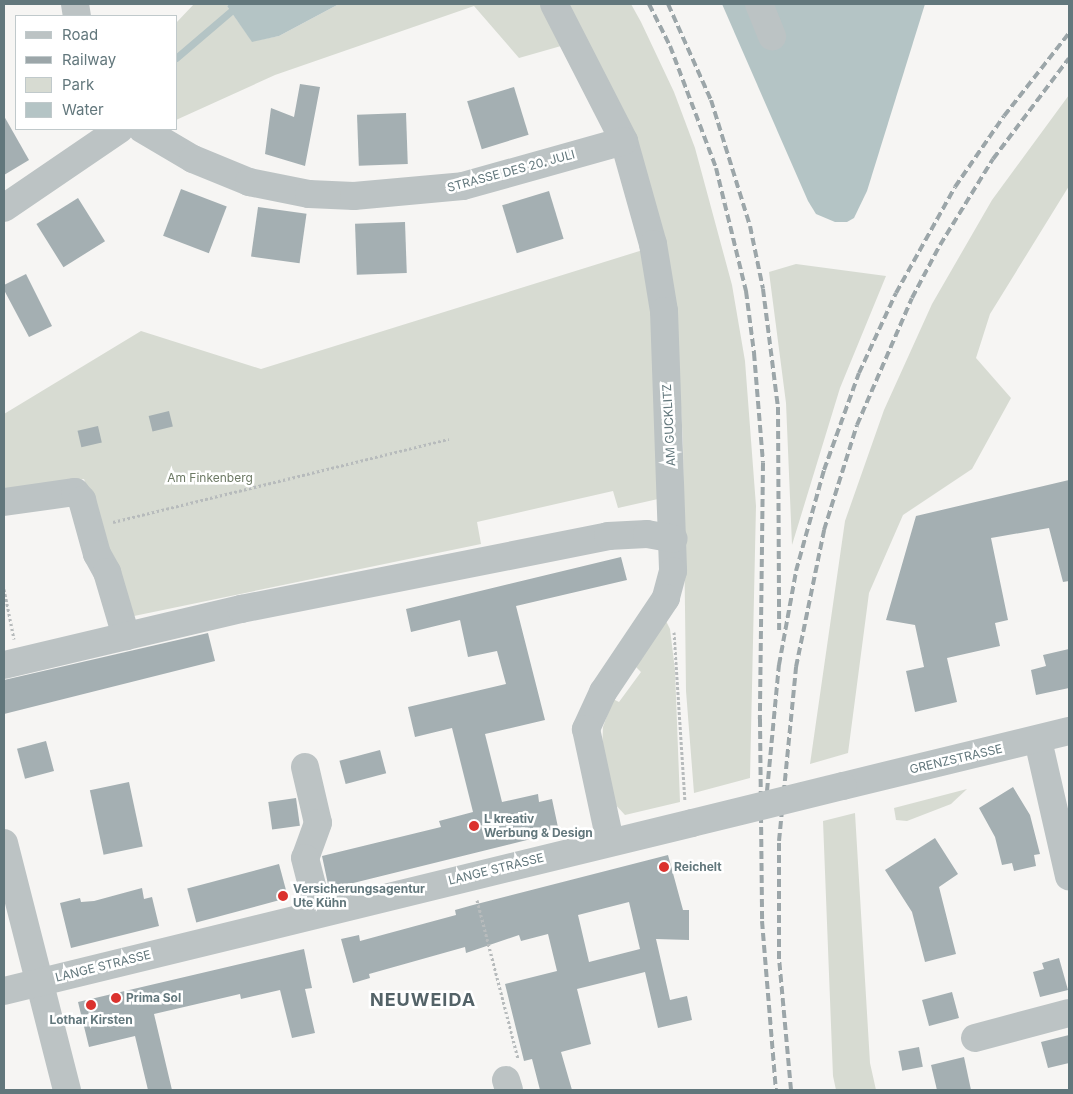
<!DOCTYPE html>
<html>
<head>
<meta charset="utf-8">
<style>
  body { margin:0 }
  #map { position:relative; width:1073px; height:1094px; overflow:hidden; background:#f6f5f3; font-family:Inter,sans-serif }
  div>[style] { position:absolute }
  .green>* { inset:0; background:#d7dbd2 }
  .water>* { inset:0; background:#b4c4c5 }
  .stream>* { height:7px; margin:-3.5px; padding:0 3.5px; transform-origin:3.5px; border-radius:3.5px; background:#b4c4c5 }
  .building>* { inset:0; background:#a4afb2; transform-origin:0 0 }
  .path>* { height:3px; margin-top:-1.5px; transform-origin:0; background:repeating-linear-gradient(90deg,#b7bbbc 0 2.5px,transparent 0 5px) }
  .minor>* { height:28px; margin:-14px; padding:0 14px; transform-origin:14px; border-radius:14px; background:#bcc3c4 }
  .rail>* { height:4px; margin-top:-2px; transform-origin:0; background:repeating-linear-gradient(90deg,#9ca6a9 0 8px,transparent 0 12px) }
  .minor-bridge>* { height:28px; margin:-14px; padding:0 14px; transform-origin:14px; border-radius:14px; background:#bcc3c4 }
  .dots>* { width:14px; height:14px; translate:-50% -50%; box-sizing:border-box; border:2px solid #fff; border-radius:50% }
  span { translate:-50% -50%; white-space:nowrap; text-align:center; line-height:1.15; -webkit-text-stroke:5px #fff; paint-order:stroke }
  .street-label { font-size:12px; color:#62777c }
  .park-label { font-size:12px; color:#6d7a65 }
  .poi-label { font-size:12px; color:#62777c; font-weight:700 }
  .left { translate:0 -50%; text-align:left }
  .district-label { font-size:18px; color:#546368; font-weight:700; letter-spacing:1px }
  .frame { position:absolute; inset:0; border:5px solid #62777c; pointer-events:none }
  .legend { position:absolute; left:15px; top:15px; width:162px; height:115px; box-sizing:border-box; background:#fff; border:1px solid #c0c9cb; margin:0; padding:6px 9px; list-style:none; font-size:15px; color:#62777c }
  .legend li { display:flex; align-items:center; gap:10px; height:25px }
  .legend b { width:25px; border:1px solid #c0c9cb }
</style>
</head>
<body>
<div id="map">
  <div class="green">
    <i style="clip-path:polygon(194px 4px,230px 4px,227px 6px,252px 41px,279px 36px,339px 4px,543px 4px,568px 44px,519px 58px,474px 6px,275px 75px,176px 120px,176px 23px)"></i>
    <i style="clip-path:polygon(563px 4px,631px 4px,641px 22px,674px 92px,695px 148px,732px 285px,745px 361px,756px 506px,750px 778px,694px 793px,686px 691px,683px 444px,677px 335px)"></i>
    <i style="clip-path:polygon(1069px 95px,1069px 186px,990px 314px,976px 358px,1011px 398px,972px 469px,903px 515px,869px 593px,848px 753px,810px 764px,845px 521px,884px 410px,932px 304px,992px 200px)"></i>
    <i style="clip-path:polygon(646px 249px,654px 318px,658px 499px,618px 508px,613px 491px,477px 522px,481px 544px,134px 616px,122px 601px,84px 479px,4px 497px,4px 414px,141px 331px,261px 369px)"></i>
    <i style="clip-path:polygon(796px 264px,886px 276px,840px 388px,792px 545px,786px 403px,769px 272px)"></i>
    <i style="clip-path:polygon(666px 621px,670px 629px,675px 670px,680px 802px,625px 815px,613px 802px,602px 752px,603px 727px,613px 699px,619px 702px,641px 672px,636px 667px)"></i>
    <i style="clip-path:polygon(967px 789px,951px 804px,907px 821px,896px 820px,894px 808px)"></i>
    <i style="clip-path:polygon(855px 813px,870px 1063px,876px 1090px,836px 1090px,833px 1076px,823px 821px)"></i>
  </div>
  <div class="water">
    <i style="clip-path:polygon(230px 4px,339px 4px,279px 36px,252px 42px,227px 6px)"></i>
    <i style="clip-path:polygon(722px 4px,925px 4px,867px 191px,854px 218px,847px 222px,835px 222px,816px 214px,808px 201px)"></i>
  </div>
  <div class="stream">
    <i style="left:176px;top:58px;width:72px;rotate:-40.5deg"></i>
  </div>
  <div class="building">
    <i style="clip-path:polygon(300px 84px,320px 87px,305px 166px,265px 154px,271px 108px,294px 117px)"></i>
    <i style="left:514px;top:87px;width:50px;height:49px;rotate:73deg"></i>
    <i style="left:406px;top:113px;width:51px;height:49px;rotate:88deg"></i>
    <i style="clip-path:polygon(4px 116px,29px 160px,4px 175px)"></i>
    <i style="left:181px;top:189px;width:49px;height:50px;rotate:21deg"></i>
    <i style="left:549px;top:191px;width:50px;height:49px;rotate:73deg"></i>
    <i style="left:78px;top:198px;width:51px;height:49px;rotate:58deg"></i>
    <i style="left:258px;top:207px;width:49px;height:50px;rotate:8deg"></i>
    <i style="left:405px;top:222px;width:51px;height:50px;rotate:88deg"></i>
    <i style="clip-path:polygon(26px 274px,52px 326px,29px 337px,4px 290px,4px 285px)"></i>
    <i style="left:169px;top:411px;width:16px;height:21px;rotate:76deg"></i>
    <i style="left:98px;top:426px;width:17px;height:21px;rotate:77deg"></i>
    <i style="clip-path:polygon(1069px 480px,1069px 581px,1063px 582px,1049px 528px,991px 538px,1008px 620px,995px 623px,1000px 646px,947px 658px,957px 702px,915px 712px,906px 671px,924px 667px,915px 625px,886px 620px,916px 516px)"></i>
    <i style="clip-path:polygon(621px 557px,627px 580px,516px 606px,545px 720px,485px 734px,502px 802px,538px 794px,539px 802px,552px 799px,559px 832px,329px 889px,322px 856px,441px 827px,439px 821px,473px 812px,452px 728px,415px 737px,408px 707px,506px 684px,497px 651px,468px 657px,460px 620px,411px 632px,406px 609px)"></i>
    <i style="clip-path:polygon(208px 633px,215px 661px,4px 714px,4px 680px)"></i>
    <i style="clip-path:polygon(1069px 649px,1069px 688px,1036px 695px,1031px 670px,1046px 666px,1043px 655px)"></i>
    <i style="left:46px;top:741px;width:31px;height:30px;rotate:75deg"></i>
    <i style="left:380px;top:750px;width:24px;height:42px;rotate:75deg"></i>
    <i style="left:129px;top:782px;width:66px;height:40px;rotate:78deg"></i>
    <i style="clip-path:polygon(1013px 787px,1030px 815px,1040px 854px,1034px 855px,1036px 866px,1014px 871px,1012px 863px,1002px 865px,995px 837px,979px 808px)"></i>
    <i style="left:296px;top:798px;width:28px;height:28px;rotate:82deg"></i>
    <i style="clip-path:polygon(935px 838px,958px 874px,939px 887px,956px 954px,925px 962px,912px 912px,885px 870px)"></i>
    <i style="clip-path:polygon(evenodd,668px 855px,683px 910px,689px 910px,689px 940px,656px 939px,670px 1000px,687px 996px,692px 1020px,658px 1028px,645px 972px,577px 989px,591px 1044px,561px 1052px,572px 1090px,540px 1090px,532px 1059px,524px 1061px,505px 984px,557px 971px,548px 934px,521px 941px,519px 935px,466px 953px,465px 947px,369px 974px,370px 978px,353px 983px,341px 939px,359px 935px,360px 941px,456px 915px,455px 910px,473px 905px,668px 855px,629px 902px,640px 949px,589px 962px,578px 915px,629px 902px)"></i>
    <i style="left:279px;top:864px;width:35px;height:95px;rotate:75deg"></i>
    <i style="clip-path:polygon(142px 888px,144px 899px,152px 897px,159px 926px,71px 948px,60px 903px,80px 898px,81px 902px,94px 901px)"></i>
    <i style="clip-path:polygon(304px 949px,312px 988px,305px 989px,315px 1033px,292px 1038px,280px 990px,241px 999px,240px 994px,154px 1014px,172px 1090px,148px 1090px,135px 1036px,89px 1047px,78px 1002px)"></i>
    <i style="clip-path:polygon(1059px 958px,1068px 990px,1040px 997px,1033px 972px,1044px 969px,1042px 963px)"></i>
    <i style="left:952px;top:992px;width:27px;height:31px;rotate:75deg"></i>
    <i style="clip-path:polygon(1069px 1035px,1069px 1063px,1048px 1068px,1041px 1042px)"></i>
    <i style="left:919px;top:1047px;width:20px;height:21px;rotate:79deg"></i>
    <i style="clip-path:polygon(964px 1057px,971px 1090px,937px 1090px,931px 1065px)"></i>
  </div>
  <div class="path">
    <i style="left:113px;top:522px;width:346px;rotate:-13.9deg"></i>
    <i style="left:4px;top:589px;width:51px;rotate:78.7deg"></i>
    <i style="left:674px;top:632px;width:169px;rotate:86.3deg"></i>
    <i style="left:477px;top:900px;width:164px;rotate:75.5deg"></i>
  </div>
  <div class="minor">
    <i style="left:75px;top:4px;width:12px;rotate:81deg"></i>
    <i style="left:554px;top:4px;width:154px;rotate:62.9deg"></i>
    <i style="left:624px;top:141px;width:107px;rotate:74.3deg"></i>
    <i style="left:653px;top:244px;width:68px;rotate:80.7deg"></i>
    <i style="left:664px;top:311px;width:260px;rotate:88deg"></i>
    <i style="left:673px;top:571px;width:28px;rotate:105deg"></i>
    <i style="left:666px;top:598px;width:113px;rotate:123.8deg"></i>
    <i style="left:603px;top:692px;width:41px;rotate:114.7deg"></i>
    <i style="left:586px;top:729px;width:115px;rotate:77.9deg"></i>
    <i style="left:759px;top:4px;width:35px;rotate:68deg"></i>
    <i style="left:142px;top:129px;width:59px;rotate:30.5deg"></i>
    <i style="left:193px;top:159px;width:61px;rotate:22.3deg"></i>
    <i style="left:249px;top:182px;width:61px;rotate:11.3deg"></i>
    <i style="left:309px;top:194px;width:45px;rotate:2.5deg"></i>
    <i style="left:354px;top:196px;width:109px;rotate:-5.2deg"></i>
    <i style="left:463px;top:186px;width:167px;rotate:-15.6deg"></i>
    <i style="left:4px;top:208px;width:140px;rotate:-34.3deg"></i>
    <i style="left:4px;top:502px;width:72px;rotate:-8deg"></i>
    <i style="left:75px;top:492px;width:11px;rotate:49deg"></i>
    <i style="left:82px;top:500px;width:56px;rotate:74.5deg"></i>
    <i style="left:97px;top:554px;width:21px;rotate:61deg"></i>
    <i style="left:107px;top:572px;width:67px;rotate:73.5deg"></i>
    <i style="left:4px;top:665px;width:244px;rotate:-13.3deg"></i>
    <i style="left:241px;top:609px;width:374px;rotate:-11.2deg"></i>
    <i style="left:608px;top:536px;width:39px;rotate:-3deg"></i>
    <i style="left:647px;top:534px;width:27px;rotate:10deg"></i>
    <i style="left:1038px;top:740px;width:140px;rotate:77.2deg"></i>
    <i style="left:305px;top:767px;width:57px;rotate:76.9deg"></i>
    <i style="left:318px;top:823px;width:37px;rotate:110deg"></i>
    <i style="left:305px;top:858px;width:57px;rotate:75.7deg"></i>
    <i style="left:843px;top:786px;width:233px;rotate:-13.7deg"></i>
    <i style="left:4px;top:843px;width:255px;rotate:75.7deg"></i>
    <i style="left:4px;top:991px;width:708px;rotate:-13.72deg"></i>
    <i style="left:975px;top:1038px;width:97px;rotate:-14.9deg"></i>
    <i style="left:506px;top:1080px;width:10px;rotate:73deg"></i>
  </div>
  <div class="rail">
    <i style="left:649px;top:4px;width:47px;rotate:63.4deg"></i>
    <i style="left:670px;top:46px;width:130px;rotate:69.3deg"></i>
    <i style="left:716px;top:168px;width:127px;rotate:76.3deg"></i>
    <i style="left:746px;top:291px;width:63px;rotate:82.6deg"></i>
    <i style="left:754px;top:353px;width:110px;rotate:85.3deg"></i>
    <i style="left:763px;top:463px;width:256px;rotate:90.7deg"></i>
    <i style="left:760px;top:719px;width:202px;rotate:89.4deg"></i>
    <i style="left:762px;top:921px;width:170px;rotate:85.3deg"></i>
    <i style="left:668px;top:4px;width:105px;rotate:65.9deg"></i>
    <i style="left:711px;top:100px;width:132px;rotate:72.8deg"></i>
    <i style="left:750px;top:226px;width:64px;rotate:78.3deg"></i>
    <i style="left:763px;top:289px;width:119px;rotate:82.8deg"></i>
    <i style="left:778px;top:407px;width:223px;rotate:89.7deg"></i>
    <i style="left:767px;top:791px;width:127px;rotate:-84.6deg"></i>
    <i style="left:779px;top:665px;width:96px;rotate:-79.7deg"></i>
    <i style="left:796px;top:571px;width:105px;rotate:-74.5deg"></i>
    <i style="left:824px;top:470px;width:103px;rotate:-70.2deg"></i>
    <i style="left:859px;top:373px;width:88px;rotate:-65.2deg"></i>
    <i style="left:896px;top:293px;width:121px;rotate:-60.9deg"></i>
    <i style="left:955px;top:187px;width:86px;rotate:-55.4deg"></i>
    <i style="left:1004px;top:116px;width:105px;rotate:-51.9deg"></i>
    <i style="left:791px;top:1090px;width:132px;rotate:-95.2deg"></i>
    <i style="left:779px;top:959px;width:118px;rotate:-90deg"></i>
    <i style="left:779px;top:841px;width:175px;rotate:-84.4deg"></i>
    <i style="left:796px;top:667px;width:140px;rotate:-78.4deg"></i>
    <i style="left:824px;top:530px;width:110px;rotate:-72.6deg"></i>
    <i style="left:857px;top:425px;width:138px;rotate:-66.6deg"></i>
    <i style="left:912px;top:298px;width:60px;rotate:-62.2deg"></i>
    <i style="left:940px;top:245px;width:101px;rotate:-58.4deg"></i>
    <i style="left:993px;top:159px;width:126px;rotate:-53deg"></i>
  </div>
  <div class="minor-bridge">
    <i style="left:692px;top:823px;width:155px;rotate:-13.8deg"></i>
  </div>
  <div class="dots">
    <i style="left:474px;top:826px;background:#db322e"></i>
    <i style="left:664px;top:867px;background:#db322e"></i>
    <i style="left:283px;top:896px;background:#db322e"></i>
    <i style="left:116px;top:998px;background:#db322e"></i>
    <i style="left:91px;top:1005px;background:#db322e"></i>
  </div>
  <div class="street-label">
    <span style="left:511px;top:171px;rotate:-15deg">STRASSE DES 20. JULI</span>
    <span style="left:669px;top:425px;rotate:-93deg">AM GUCKLITZ</span>
    <span style="left:956px;top:759px;rotate:-13deg">GRENZSTRASSE</span>
    <span style="left:496px;top:869px;rotate:-14deg">LANGE STRASSE</span>
    <span style="left:103px;top:966px;rotate:-14deg">LANGE STRASSE</span>
  </div>
  <div class="park-label">
    <span style="left:210px;top:478px">Am Finkenberg</span>
  </div>
  <div class="poi-label">
    <span class="left" style="left:484px;top:826px">L kreativ<br>Werbung &amp; Design</span>
    <span class="left" style="left:674px;top:867px">Reichelt</span>
    <span class="left" style="left:293px;top:896px">Versicherungsagentur<br>Ute Kühn</span>
    <span class="left" style="left:126px;top:998px">Prima Sol</span>
    <span style="left:91px;top:1020px">Lothar Kirsten</span>
  </div>
  <div class="district-label">
    <span style="left:423px;top:1000px">NEUWEIDA</span>
  </div>
  <div class="frame"></div>
  <ul class="legend">
  <li><b style="height:6px;background:#bcc3c4"></b>Road</li>
  <li><b style="height:6px;background:#9ca6a9"></b>Railway</li>
  <li><b style="height:14px;background:#d7dbd2"></b>Park</li>
  <li><b style="height:14px;background:#b4c4c5"></b>Water</li>
  </ul>
</div>
</body>
</html>
